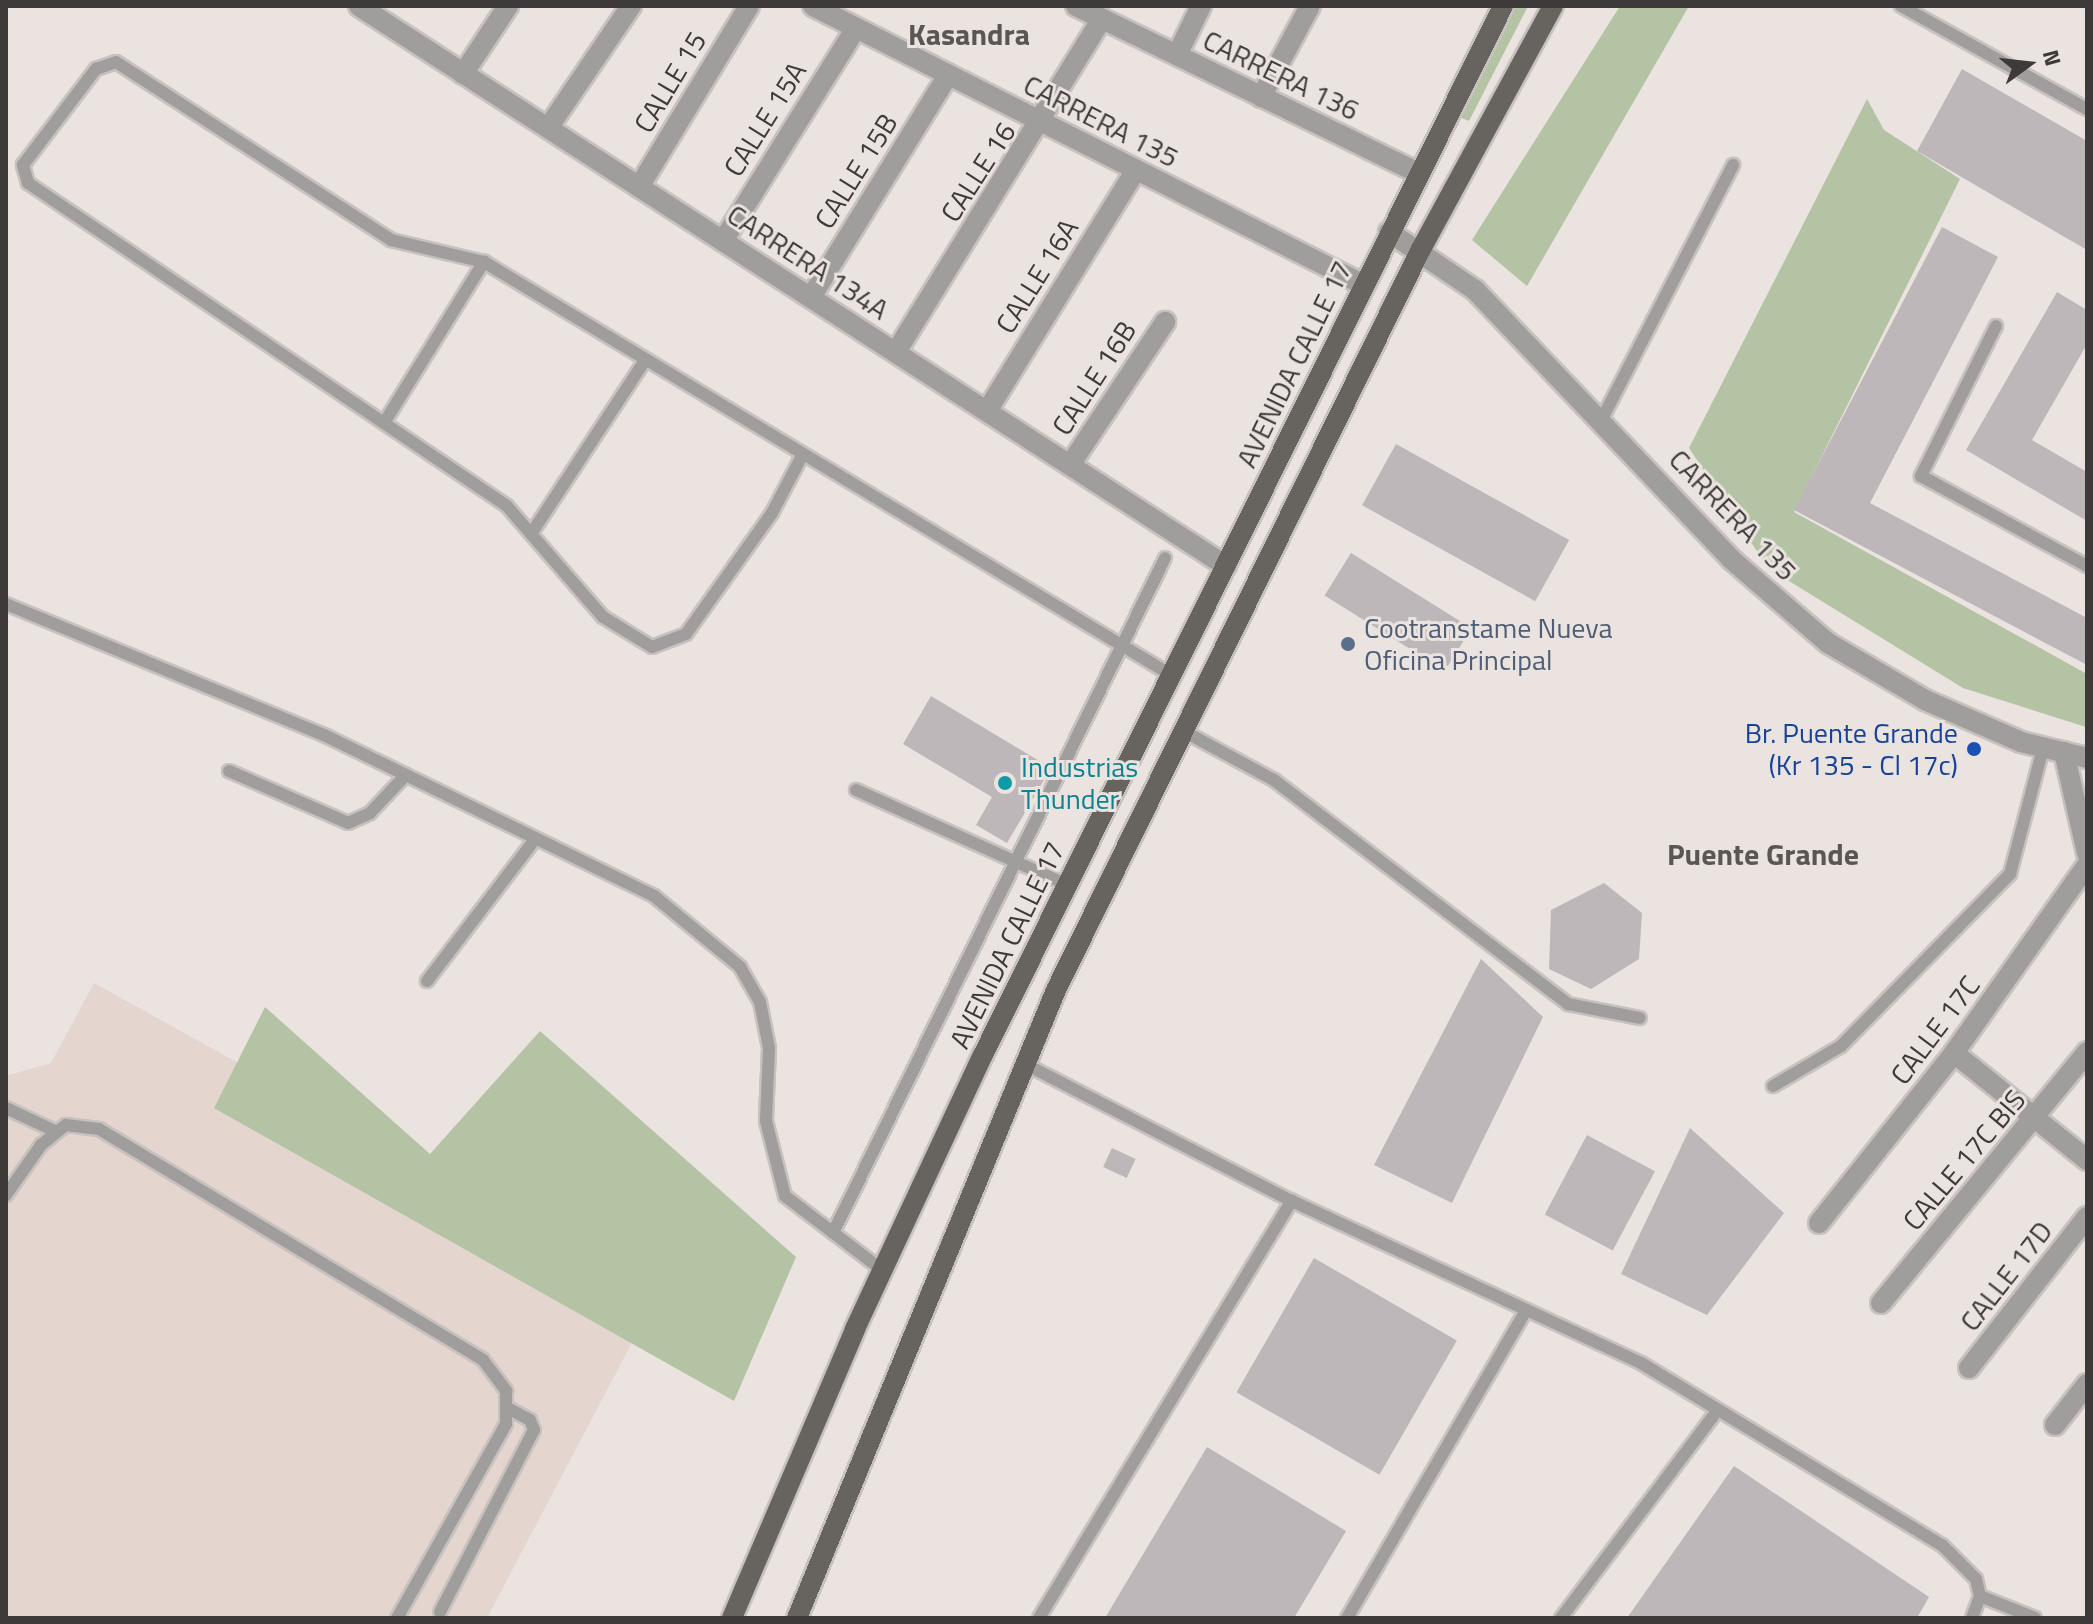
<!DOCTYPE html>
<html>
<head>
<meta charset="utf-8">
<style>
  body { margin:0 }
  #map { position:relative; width:2093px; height:1624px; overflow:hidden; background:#eae3e0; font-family:"Titillium Web",sans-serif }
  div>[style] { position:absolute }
  .built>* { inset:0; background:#e4d5cf }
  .green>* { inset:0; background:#b5c3a5 }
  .building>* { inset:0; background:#beb7b9; transform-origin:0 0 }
  .roads { filter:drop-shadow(2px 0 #c7c1bf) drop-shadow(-2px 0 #c7c1bf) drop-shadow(0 2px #c7c1bf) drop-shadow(0 -2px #c7c1bf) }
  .service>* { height:12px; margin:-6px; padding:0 6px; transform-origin:6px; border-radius:6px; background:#a09e9c }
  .minor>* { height:20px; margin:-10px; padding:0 10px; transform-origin:10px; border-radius:10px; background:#a09e9c }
  .tertiary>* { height:20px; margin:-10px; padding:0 10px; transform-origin:10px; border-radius:10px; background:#a09e9c }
  .primary>* { height:20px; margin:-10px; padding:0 10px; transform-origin:10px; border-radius:10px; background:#676460 }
  .dots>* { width:22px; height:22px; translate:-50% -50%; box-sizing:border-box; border:4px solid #eae3e0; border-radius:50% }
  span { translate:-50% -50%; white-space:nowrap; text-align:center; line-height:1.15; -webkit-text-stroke:6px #eae3e0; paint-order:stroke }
  .street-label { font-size:28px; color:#3d3a39 }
  .service-label { font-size:28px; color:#4e5e75 }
  .left { translate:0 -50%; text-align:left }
  .transit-label { font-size:28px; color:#164399 }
  .right { translate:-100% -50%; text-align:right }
  .culture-label { font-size:28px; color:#0d838f }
  .neighbourhood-label { font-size:30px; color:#5b5553; font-weight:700 }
  .frame { position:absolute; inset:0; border:8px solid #3d3a39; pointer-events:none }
  .north { position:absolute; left:1989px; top:24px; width:80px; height:80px; -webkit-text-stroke:6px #eae3e0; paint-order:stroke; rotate:75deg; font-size:22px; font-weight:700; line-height:32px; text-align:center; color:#3d3a39 }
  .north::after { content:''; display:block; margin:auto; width:28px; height:36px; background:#3d3a39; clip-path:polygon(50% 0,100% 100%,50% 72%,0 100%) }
</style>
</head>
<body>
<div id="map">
  <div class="built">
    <i style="clip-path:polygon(94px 983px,657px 1295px,487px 1618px,6px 1618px,6px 1076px,51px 1063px)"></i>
  </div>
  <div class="green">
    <i style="clip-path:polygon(1512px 6px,1528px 6px,1469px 121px,1459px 117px)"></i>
    <i style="clip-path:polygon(1620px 6px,1689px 6px,1527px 286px,1472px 240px)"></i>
    <i style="clip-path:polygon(1867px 99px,1884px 130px,1960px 179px,1794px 512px,2087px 674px,2086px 727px,1963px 688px,1768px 568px,1689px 448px)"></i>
    <i style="clip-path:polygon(265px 1007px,430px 1154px,540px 1031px,796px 1257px,734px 1401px,214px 1108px)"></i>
  </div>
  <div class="building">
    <i style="clip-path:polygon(1962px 69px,2087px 141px,2087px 250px,1917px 151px)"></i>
    <i style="clip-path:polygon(1942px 227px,1998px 257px,1870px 503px,2087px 618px,2087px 665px,1794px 510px)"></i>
    <i style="clip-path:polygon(2057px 292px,2087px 310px,2087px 344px,2032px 440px,2087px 472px,2087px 521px,1966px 450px)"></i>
    <i style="left:1396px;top:444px;width:198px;height:70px;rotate:29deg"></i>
    <i style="left:1351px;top:553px;width:142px;height:50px;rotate:32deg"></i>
    <i style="clip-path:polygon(931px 696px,1051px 768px,1007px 843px,976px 825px,992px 797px,903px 744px)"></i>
    <i style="clip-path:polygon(1604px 883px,1642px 913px,1639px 959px,1591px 989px,1549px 969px,1551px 910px)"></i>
    <i style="clip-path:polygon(1481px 959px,1543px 1017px,1452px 1203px,1374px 1165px)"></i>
    <i style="clip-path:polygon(1690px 1128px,1784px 1213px,1707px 1315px,1621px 1274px)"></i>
    <i style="left:1587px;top:1135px;width:77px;height:90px;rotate:28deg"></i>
    <i style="left:1112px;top:1148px;width:26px;height:21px;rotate:25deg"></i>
    <i style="left:1314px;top:1258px;width:165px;height:155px;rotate:30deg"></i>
    <i style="clip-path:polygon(1207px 1447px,1346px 1531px,1303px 1603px,1294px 1618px,1105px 1618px)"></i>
    <i style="clip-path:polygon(1734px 1466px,1929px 1597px,1917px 1618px,1627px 1618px)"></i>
  </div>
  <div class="roads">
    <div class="service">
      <i style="left:1901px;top:6px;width:213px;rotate:29deg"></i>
      <i style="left:1996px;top:326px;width:168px;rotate:116.6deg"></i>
      <i style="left:1921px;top:476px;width:189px;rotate:28.5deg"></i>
      <i style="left:1602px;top:419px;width:286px;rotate:-62.7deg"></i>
      <i style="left:384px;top:423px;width:190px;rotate:-58.2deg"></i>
      <i style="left:803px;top:454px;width:67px;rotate:117.7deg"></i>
      <i style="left:772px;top:513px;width:148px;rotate:125.4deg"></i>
      <i style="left:686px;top:634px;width:36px;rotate:159deg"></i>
      <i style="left:652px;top:647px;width:57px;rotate:-148.5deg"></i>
      <i style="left:603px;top:617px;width:147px;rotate:-130.9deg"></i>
      <i style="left:507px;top:506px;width:578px;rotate:-146.01deg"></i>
      <i style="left:28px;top:183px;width:19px;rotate:-106deg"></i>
      <i style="left:23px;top:165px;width:121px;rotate:-52.8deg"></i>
      <i style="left:96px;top:69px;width:21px;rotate:-19deg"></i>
      <i style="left:116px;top:62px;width:328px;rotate:32.9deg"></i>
      <i style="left:391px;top:240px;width:96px;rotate:13.3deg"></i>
      <i style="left:484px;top:262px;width:802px;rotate:31.01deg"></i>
      <i style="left:531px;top:534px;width:209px;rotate:-56.7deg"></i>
      <i style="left:6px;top:604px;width:344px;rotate:22.4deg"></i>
      <i style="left:324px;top:735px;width:367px;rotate:26deg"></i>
      <i style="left:654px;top:896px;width:112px;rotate:39.5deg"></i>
      <i style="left:740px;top:967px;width:40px;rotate:60.3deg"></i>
      <i style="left:760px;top:1002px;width:47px;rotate:78.9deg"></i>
      <i style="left:769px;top:1048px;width:73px;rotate:92.4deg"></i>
      <i style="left:766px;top:1121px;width:77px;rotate:75.8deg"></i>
      <i style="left:785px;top:1196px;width:122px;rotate:37.3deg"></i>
      <i style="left:1187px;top:733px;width:99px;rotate:28.4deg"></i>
      <i style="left:1274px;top:780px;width:370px;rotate:37.3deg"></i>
      <i style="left:1568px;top:1004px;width:73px;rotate:11deg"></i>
      <i style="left:229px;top:771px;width:130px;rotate:23.6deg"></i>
      <i style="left:348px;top:823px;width:24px;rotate:-24deg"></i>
      <i style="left:370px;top:813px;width:51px;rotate:-46.6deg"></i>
      <i style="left:856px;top:790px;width:231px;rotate:24.2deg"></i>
      <i style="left:427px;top:981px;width:178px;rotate:-52.7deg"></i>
      <i style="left:1023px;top:1063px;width:302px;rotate:27.2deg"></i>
      <i style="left:1292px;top:1201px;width:385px;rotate:24.9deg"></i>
      <i style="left:1641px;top:1363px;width:352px;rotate:31.2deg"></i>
      <i style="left:1942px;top:1545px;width:48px;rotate:45deg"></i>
      <i style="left:1976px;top:1579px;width:17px;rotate:77deg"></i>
      <i style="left:1980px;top:1596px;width:23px;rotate:110deg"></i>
      <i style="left:1773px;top:1086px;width:79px;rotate:-30.5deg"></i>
      <i style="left:1841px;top:1046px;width:241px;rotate:-45.5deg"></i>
      <i style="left:2010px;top:874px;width:130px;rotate:-75.3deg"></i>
      <i style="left:6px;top:1108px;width:56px;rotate:25.2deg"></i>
      <i style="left:6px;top:1195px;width:61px;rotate:-55deg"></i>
      <i style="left:41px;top:1145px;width:32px;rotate:-39deg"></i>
      <i style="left:66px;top:1125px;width:33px;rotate:7deg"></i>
      <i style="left:99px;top:1129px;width:448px;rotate:31deg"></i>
      <i style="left:483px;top:1360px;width:39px;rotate:53deg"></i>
      <i style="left:506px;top:1391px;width:33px;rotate:90deg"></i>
      <i style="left:506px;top:1424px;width:223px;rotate:119.3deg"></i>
      <i style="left:833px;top:1233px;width:752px;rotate:-63.81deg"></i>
      <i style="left:1980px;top:1596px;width:59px;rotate:21.8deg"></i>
      <i style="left:440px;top:1612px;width:205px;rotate:-62.7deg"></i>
      <i style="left:534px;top:1430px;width:11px;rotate:-112deg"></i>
      <i style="left:530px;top:1420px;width:27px;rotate:-152deg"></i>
      <i style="left:1039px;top:1618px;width:488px;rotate:-58.8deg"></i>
      <i style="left:1347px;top:1618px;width:356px;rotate:-59.8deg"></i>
      <i style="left:1561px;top:1618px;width:259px;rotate:-53deg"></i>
    </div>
    <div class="minor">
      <i style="left:359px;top:6px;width:1032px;rotate:32.86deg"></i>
      <i style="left:813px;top:6px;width:618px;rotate:26.86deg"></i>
      <i style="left:1076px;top:6px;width:381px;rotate:26deg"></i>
      <i style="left:1177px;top:55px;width:55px;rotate:-63.9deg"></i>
      <i style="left:463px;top:74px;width:82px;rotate:-56.5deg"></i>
      <i style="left:1261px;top:97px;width:103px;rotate:-61.7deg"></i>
      <i style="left:548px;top:128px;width:148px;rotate:-55.8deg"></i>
      <i style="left:639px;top:187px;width:212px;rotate:-58.7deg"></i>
      <i style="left:723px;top:241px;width:251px;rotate:-58deg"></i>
      <i style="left:811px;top:297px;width:261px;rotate:-58.3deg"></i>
      <i style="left:896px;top:352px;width:392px;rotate:-58.3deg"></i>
      <i style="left:987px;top:411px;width:283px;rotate:-58.3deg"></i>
      <i style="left:1070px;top:465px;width:172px;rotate:-56.4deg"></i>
      <i style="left:2064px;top:752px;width:104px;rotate:77.2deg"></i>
      <i style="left:1954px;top:1053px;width:171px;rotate:38.8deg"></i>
      <i style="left:1819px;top:1223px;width:217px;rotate:-51.5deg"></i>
      <i style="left:1954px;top:1053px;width:230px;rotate:-54.7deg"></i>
      <i style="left:1881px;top:1303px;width:325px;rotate:-50.6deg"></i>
      <i style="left:1969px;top:1368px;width:192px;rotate:-52deg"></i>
      <i style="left:2055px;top:1425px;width:52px;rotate:-52deg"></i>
    </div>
    <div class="tertiary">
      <i style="left:1389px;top:232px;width:104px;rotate:34deg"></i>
      <i style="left:1475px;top:290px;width:371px;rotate:46.4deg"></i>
      <i style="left:1731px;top:559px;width:128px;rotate:40.9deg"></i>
      <i style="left:1828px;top:643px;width:113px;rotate:30.4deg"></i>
      <i style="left:1925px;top:700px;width:105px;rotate:23.6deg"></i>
      <i style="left:2021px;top:742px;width:68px;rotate:13.6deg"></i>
    </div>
    <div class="primary">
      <i style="left:732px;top:1618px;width:314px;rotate:-66.9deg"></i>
      <i style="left:855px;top:1329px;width:302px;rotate:-65deg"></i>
      <i style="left:983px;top:1055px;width:1171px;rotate:-63.63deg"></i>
      <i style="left:797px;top:1618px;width:679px;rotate:-67.59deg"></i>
      <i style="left:1056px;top:990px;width:824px;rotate:-63.78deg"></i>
      <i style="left:1420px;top:251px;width:279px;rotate:-61.5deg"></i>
    </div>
  </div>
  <div class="dots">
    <i style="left:1348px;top:644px;background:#5c6f8a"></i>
    <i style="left:1974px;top:749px;background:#1a4fb4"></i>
    <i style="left:1005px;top:783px;background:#0f9aa8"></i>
  </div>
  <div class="street-label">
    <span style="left:1281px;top:75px;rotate:26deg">CARRERA 136</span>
    <span style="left:670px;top:82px;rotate:-59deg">CALLE 15</span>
    <span style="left:765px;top:119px;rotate:-58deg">CALLE 15A</span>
    <span style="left:1101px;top:121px;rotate:27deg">CARRERA 135</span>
    <span style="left:856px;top:171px;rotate:-58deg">CALLE 15B</span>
    <span style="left:978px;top:172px;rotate:-57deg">CALLE 16</span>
    <span style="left:808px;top:262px;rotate:33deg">CARRERA 134A</span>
    <span style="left:1037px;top:276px;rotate:-58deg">CALLE 16A</span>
    <span style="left:1294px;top:364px;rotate:-64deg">AVENIDA CALLE 17</span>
    <span style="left:1094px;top:378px;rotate:-57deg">CALLE 16B</span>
    <span style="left:1733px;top:515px;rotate:46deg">CARRERA 135</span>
    <span style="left:1007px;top:945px;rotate:-64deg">AVENIDA CALLE 17</span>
    <span style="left:1935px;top:1030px;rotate:-53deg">CALLE 17C</span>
    <span style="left:1964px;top:1160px;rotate:-50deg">CALLE 17C BIS</span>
    <span style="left:2006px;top:1276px;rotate:-52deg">CALLE 17D</span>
  </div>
  <div class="service-label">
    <span class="left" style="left:1364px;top:644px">Cootranstame Nueva<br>Oficina Principal</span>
  </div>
  <div class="transit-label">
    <span class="right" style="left:1958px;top:749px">Br. Puente Grande<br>(Kr 135 - Cl 17c)</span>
  </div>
  <div class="culture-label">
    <span class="left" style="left:1021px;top:783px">Industrias<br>Thunder</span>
  </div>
  <div class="neighbourhood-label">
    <span style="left:969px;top:34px">Kasandra</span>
    <span style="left:1763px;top:854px">Puente Grande</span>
  </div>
  <div class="frame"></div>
  <div class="north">N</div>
</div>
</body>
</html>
